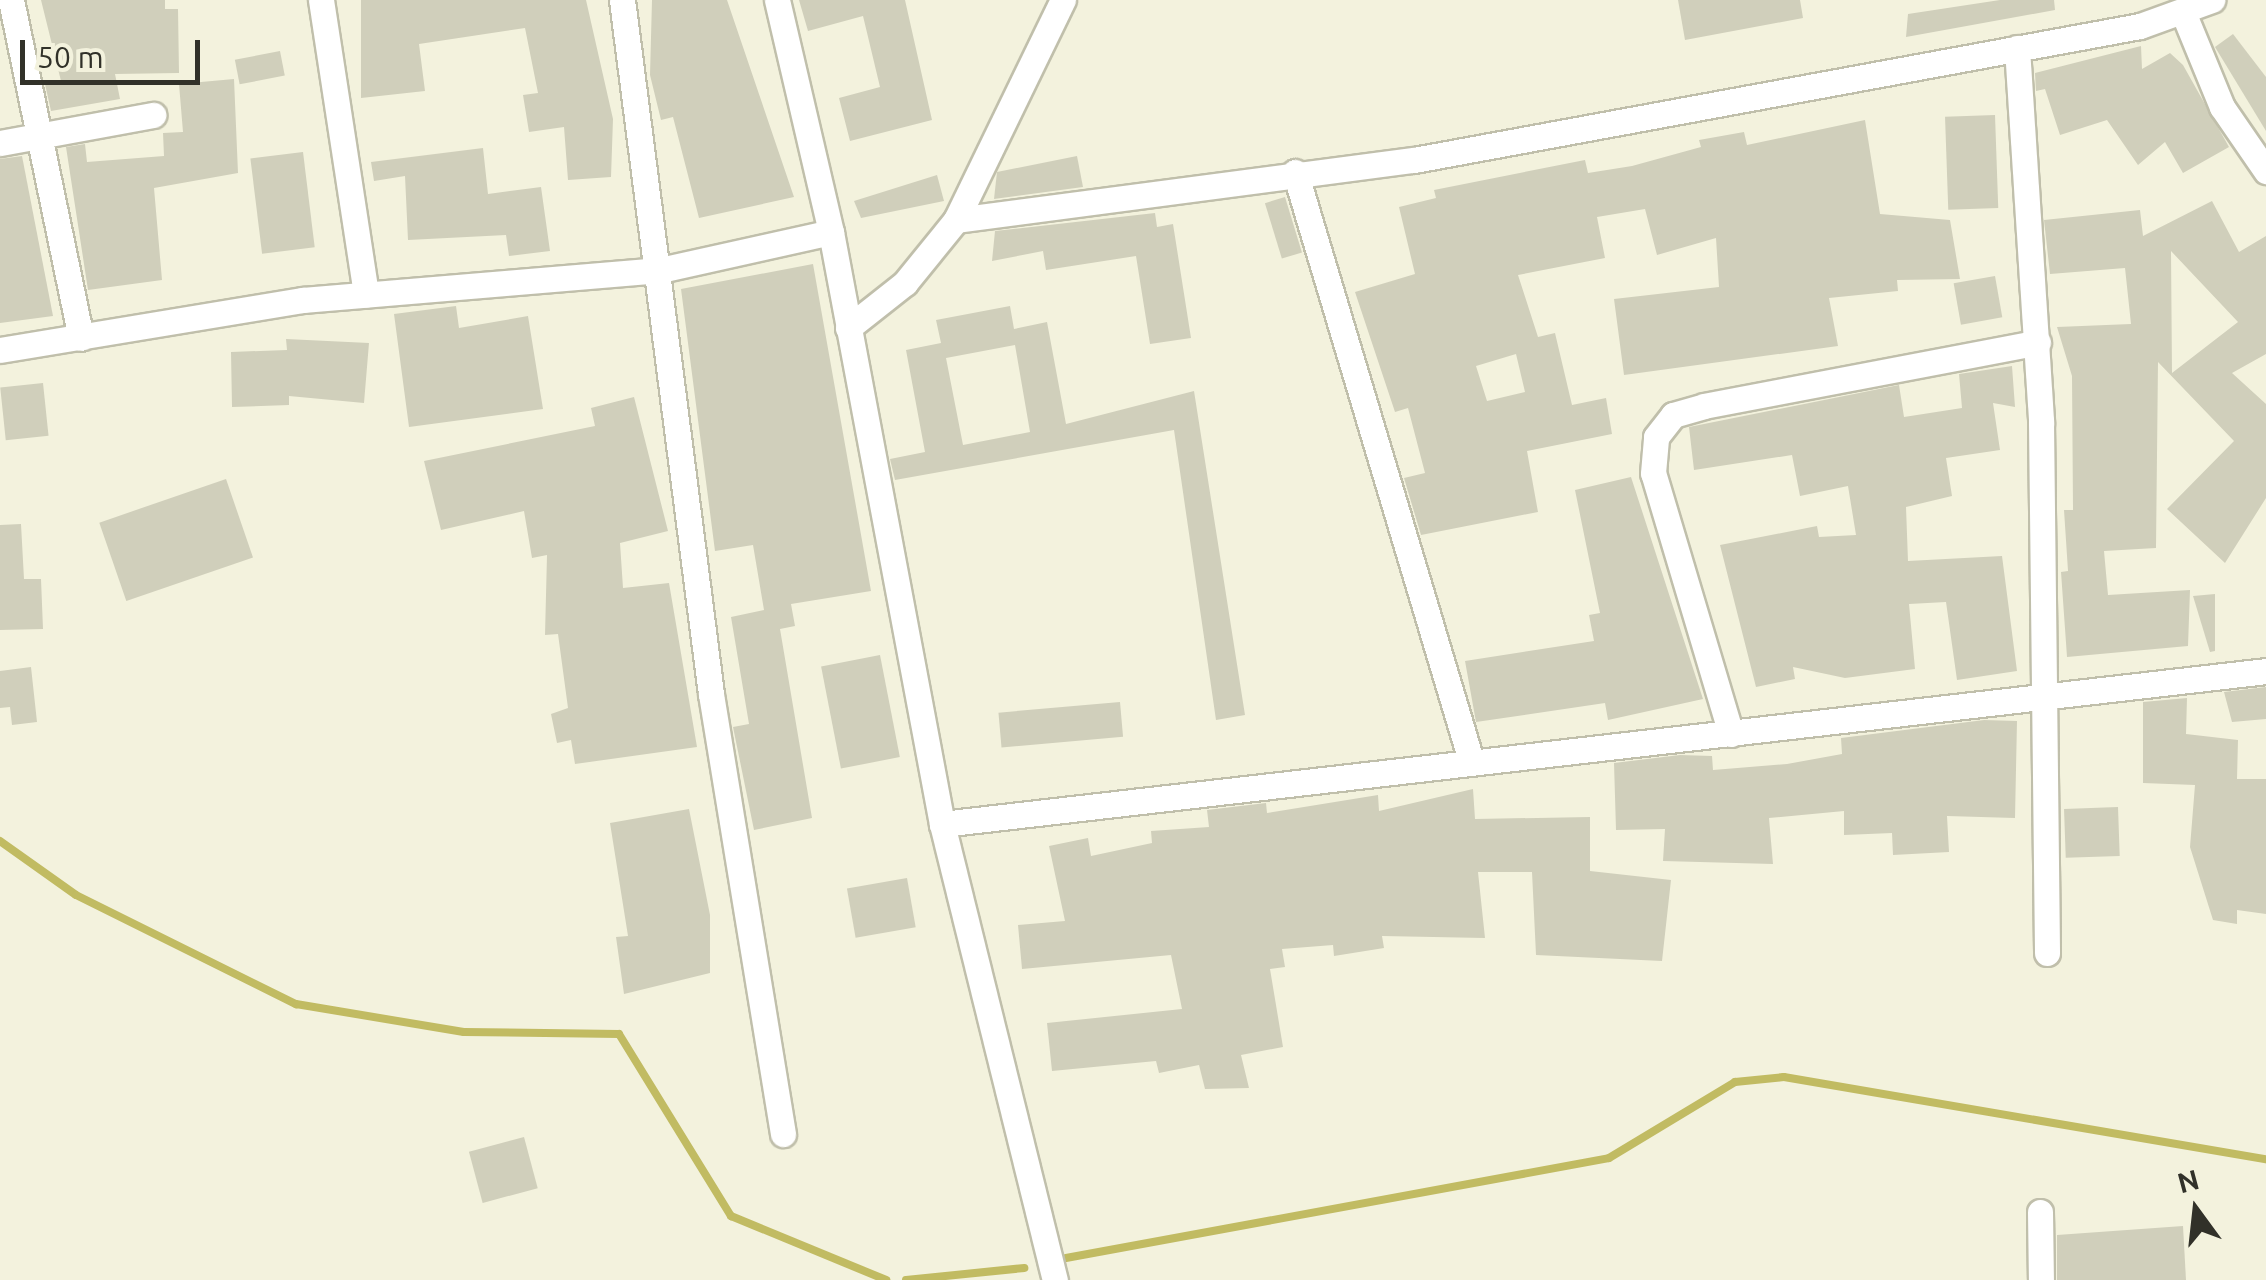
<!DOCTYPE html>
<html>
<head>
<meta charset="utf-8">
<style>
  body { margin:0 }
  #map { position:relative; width:2266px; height:1280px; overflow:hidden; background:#f3f2dd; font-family:Ubuntu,sans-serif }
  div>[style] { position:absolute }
  .stream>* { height:8px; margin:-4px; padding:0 4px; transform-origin:4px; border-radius:4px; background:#c1bb62 }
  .building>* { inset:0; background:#d0cfbb; transform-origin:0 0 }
  .roads { filter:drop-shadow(2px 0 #c0bfab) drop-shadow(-2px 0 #c0bfab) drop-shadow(0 2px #c0bfab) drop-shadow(0 -2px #c0bfab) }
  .minor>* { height:25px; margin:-12.5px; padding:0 12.5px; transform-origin:12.5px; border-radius:12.5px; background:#fff }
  span { translate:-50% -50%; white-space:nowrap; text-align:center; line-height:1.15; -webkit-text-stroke:8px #f3f2dd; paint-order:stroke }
  .north { position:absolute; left:2146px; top:1160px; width:100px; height:100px; -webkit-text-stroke:8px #f3f2dd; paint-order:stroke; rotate:345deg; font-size:28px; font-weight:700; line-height:40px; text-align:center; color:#313129 }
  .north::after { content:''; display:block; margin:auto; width:35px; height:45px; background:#313129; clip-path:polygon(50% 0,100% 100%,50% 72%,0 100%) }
  .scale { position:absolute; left:20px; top:40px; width:180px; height:45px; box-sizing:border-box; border:5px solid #313129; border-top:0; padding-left:12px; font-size:30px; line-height:35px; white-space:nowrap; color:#313129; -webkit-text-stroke:8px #f3f2dd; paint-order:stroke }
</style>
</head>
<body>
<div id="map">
  <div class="stream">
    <i style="left:0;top:841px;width:93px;rotate:35.4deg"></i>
    <i style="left:76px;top:895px;width:246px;rotate:26.4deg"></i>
    <i style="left:296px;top:1004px;width:170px;rotate:9.5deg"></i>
    <i style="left:464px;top:1032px;width:155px;rotate:0.7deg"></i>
    <i style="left:619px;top:1034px;width:214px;rotate:58.4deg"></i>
    <i style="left:731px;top:1216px;width:168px;rotate:22.4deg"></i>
    <i style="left:1066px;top:1258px;width:552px;rotate:-10.43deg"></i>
    <i style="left:1609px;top:1158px;width:147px;rotate:-31.1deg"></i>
    <i style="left:1735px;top:1082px;width:49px;rotate:-5.8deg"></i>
    <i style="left:1784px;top:1077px;width:489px;rotate:9.7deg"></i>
    <i style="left:906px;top:1280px;width:119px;rotate:-5.8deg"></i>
  </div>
  <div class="building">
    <i style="clip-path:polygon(41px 0,165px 0,165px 9px,178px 9px,179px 73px,115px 74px,120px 99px,51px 111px,45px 84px,61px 81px)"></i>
    <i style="clip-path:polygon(361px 0,586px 0,613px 119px,611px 177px,568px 180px,564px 127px,529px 132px,523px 95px,538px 93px,525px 28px,419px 44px,425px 91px,361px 98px)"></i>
    <i style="clip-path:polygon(652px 0,727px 0,794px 197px,699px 218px,673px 117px,661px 120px,650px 75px)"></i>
    <i style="clip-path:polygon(799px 0,905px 0,932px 120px,850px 141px,839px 98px,880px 87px,863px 16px,808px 31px)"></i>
    <i style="clip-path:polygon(1678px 0,1800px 0,1803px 18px,1685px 40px)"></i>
    <i style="clip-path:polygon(2000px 0,2054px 0,2055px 10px,1906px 37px,1908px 14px)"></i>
    <i style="clip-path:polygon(2233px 34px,2266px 77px,2266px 131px,2215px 47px)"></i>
    <i style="clip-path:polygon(2141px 46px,2142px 69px,2170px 53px,2183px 65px,2229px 147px,2183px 173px,2165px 142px,2138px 165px,2107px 120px,2060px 135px,2045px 89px,2036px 91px,2035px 73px)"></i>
    <i style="left:280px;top:51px;width:25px;height:46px;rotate:79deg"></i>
    <i style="clip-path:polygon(234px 79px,238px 173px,154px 188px,162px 280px,88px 290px,66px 147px,85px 144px,87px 162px,164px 156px,163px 133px,183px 132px,179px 84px)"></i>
    <i style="left:1995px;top:115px;width:93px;height:50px;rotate:88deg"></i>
    <i style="clip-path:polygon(evenodd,1865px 120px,1880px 214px,1950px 220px,1960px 279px,1897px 280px,1898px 291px,1829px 298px,1838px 346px,1624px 375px,1614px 299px,1719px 287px,1716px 238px,1657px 255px,1645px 209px,1597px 217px,1605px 258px,1518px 275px,1538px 337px,1555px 333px,1572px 405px,1606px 398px,1612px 434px,1527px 451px,1538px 512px,1421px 535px,1404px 478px,1425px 473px,1408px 408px,1395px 412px,1355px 292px,1415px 274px,1399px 207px,1436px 198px,1434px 190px,1585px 160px,1588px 173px,1632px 166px,1701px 147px,1699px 140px,1744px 132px,1747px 145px,1865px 120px,1516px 354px,1525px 392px,1487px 401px,1476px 366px,1516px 354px)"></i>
    <i style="clip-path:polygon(483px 148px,488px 194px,541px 187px,550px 251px,509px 256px,506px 235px,408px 240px,405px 176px,374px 181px,371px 162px)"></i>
    <i style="left:303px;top:152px;width:96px;height:53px;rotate:83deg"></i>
    <i style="clip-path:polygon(22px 156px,53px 316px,0 323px,0 159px)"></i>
    <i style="clip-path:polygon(1077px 156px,1083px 187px,994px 199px,997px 172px)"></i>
    <i style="clip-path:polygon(937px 175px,944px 201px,861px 218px,854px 201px)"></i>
    <i style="left:1285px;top:197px;width:58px;height:21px;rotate:73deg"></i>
    <i style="clip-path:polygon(evenodd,2212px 201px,2239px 252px,2266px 236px,2266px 354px,2232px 373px,2266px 404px,2266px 498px,2225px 563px,2167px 509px,2234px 441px,2158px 362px,2156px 548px,2104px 551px,2108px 595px,2190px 590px,2188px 646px,2067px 657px,2061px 572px,2068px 571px,2064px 510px,2073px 510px,2072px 376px,2057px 327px,2131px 324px,2125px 268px,2050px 274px,2044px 220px,2140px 210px,2143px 236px,2212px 201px,2171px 251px,2238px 322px,2172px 373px,2171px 251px)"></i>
    <i style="clip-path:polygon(1155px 213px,1157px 227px,1173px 224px,1191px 338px,1150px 344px,1136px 256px,1046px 270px,1043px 251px,992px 261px,995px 231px)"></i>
    <i style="clip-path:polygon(813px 264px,871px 591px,791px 604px,795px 626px,780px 629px,812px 818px,754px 830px,733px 727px,749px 724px,731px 617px,764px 610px,753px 545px,715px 551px,681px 289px)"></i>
    <i style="left:1995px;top:276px;width:42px;height:42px;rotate:80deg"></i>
    <i style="clip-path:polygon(456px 306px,459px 328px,528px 316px,543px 409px,409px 427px,394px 314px)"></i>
    <i style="clip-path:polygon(evenodd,1010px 306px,1014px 329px,1047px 322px,1066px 424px,1194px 391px,1245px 715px,1216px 720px,1174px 430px,895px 480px,890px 459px,925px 452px,906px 350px,941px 343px,936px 320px,1010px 306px,1015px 345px,1030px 432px,963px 445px,946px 358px,1015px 345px)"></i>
    <i style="clip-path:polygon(286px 339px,369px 343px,364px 403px,289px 396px,289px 405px,232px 407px,231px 352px,287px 350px)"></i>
    <i style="clip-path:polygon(2012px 366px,2015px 407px,1993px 403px,2000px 450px,1946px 458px,1952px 496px,1906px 507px,1908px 561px,2002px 556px,2017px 671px,1957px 680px,1946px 602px,1909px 604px,1915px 669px,1845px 678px,1793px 667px,1795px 679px,1756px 687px,1720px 545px,1817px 526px,1819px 537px,1856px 535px,1848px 486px,1800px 496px,1792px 455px,1694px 470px,1689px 427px,1899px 385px,1904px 417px,1962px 408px,1959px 374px)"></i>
    <i style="left:43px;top:383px;width:53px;height:43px;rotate:84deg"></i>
    <i style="clip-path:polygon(634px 397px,668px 531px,620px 543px,623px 588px,669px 583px,697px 747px,575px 764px,571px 740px,557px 743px,551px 714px,568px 708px,558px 634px,545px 635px,547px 555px,532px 558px,524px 511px,441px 530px,424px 461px,595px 426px,591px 408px)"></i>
    <i style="clip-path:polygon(1631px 477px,1703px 699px,1608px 720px,1605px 703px,1476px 722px,1465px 661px,1594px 641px,1589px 615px,1600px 613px,1575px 490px)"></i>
    <i style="left:226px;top:479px;width:83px;height:134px;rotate:71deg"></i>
    <i style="clip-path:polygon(21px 524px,24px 579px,41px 579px,43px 629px,0 630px,0 525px)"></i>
    <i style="clip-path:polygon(2215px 594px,2215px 651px,2210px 652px,2193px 596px)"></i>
    <i style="left:880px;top:655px;width:104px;height:60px;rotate:79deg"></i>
    <i style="clip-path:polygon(31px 667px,37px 722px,12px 725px,10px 707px,0 708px,0 671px)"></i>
    <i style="clip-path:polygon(2266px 687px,2266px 719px,2232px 722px,2224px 692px)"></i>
    <i style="clip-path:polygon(2187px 698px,2186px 734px,2238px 740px,2237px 779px,2266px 779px,2266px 914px,2237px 910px,2237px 924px,2213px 920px,2190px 847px,2195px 785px,2143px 783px,2143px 702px)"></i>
    <i style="left:1120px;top:702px;width:35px;height:122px;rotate:85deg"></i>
    <i style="clip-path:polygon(1984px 720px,2017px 721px,2015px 818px,1947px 816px,1949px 852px,1893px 855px,1892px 833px,1844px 835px,1844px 811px,1769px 818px,1773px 864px,1663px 861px,1665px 829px,1616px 830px,1614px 763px,1680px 755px,1712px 756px,1713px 770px,1787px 764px,1842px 754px,1841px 738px)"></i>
    <i style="clip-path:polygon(1473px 789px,1475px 819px,1590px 817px,1590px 871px,1671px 880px,1662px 961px,1536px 955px,1532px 872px,1478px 872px,1485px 938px,1382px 936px,1384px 948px,1334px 956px,1333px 945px,1282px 949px,1285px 967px,1270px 969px,1283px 1047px,1241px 1055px,1249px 1088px,1205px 1089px,1199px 1065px,1159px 1073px,1156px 1061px,1052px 1071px,1047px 1023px,1182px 1009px,1171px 955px,1022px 969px,1018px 925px,1065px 921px,1049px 846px,1088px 838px,1091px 856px,1152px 843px,1151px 831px,1209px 827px,1207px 810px,1266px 803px,1267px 813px,1378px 795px,1379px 811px)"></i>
    <i style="left:2118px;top:807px;width:49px;height:54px;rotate:88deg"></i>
    <i style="clip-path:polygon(689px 809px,710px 915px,710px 973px,624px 994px,616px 937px,628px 936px,610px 823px)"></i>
    <i style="left:907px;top:878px;width:50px;height:61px;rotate:80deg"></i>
    <i style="left:524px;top:1137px;width:53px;height:57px;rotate:75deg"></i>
    <i style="clip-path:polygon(2183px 1226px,2186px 1280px,2057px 1280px,2057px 1235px)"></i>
  </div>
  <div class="roads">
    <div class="minor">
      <i style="left:11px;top:0;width:345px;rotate:78.3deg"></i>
      <i style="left:321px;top:0;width:298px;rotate:81.3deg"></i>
      <i style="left:622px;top:0;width:700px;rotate:82.69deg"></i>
      <i style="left:711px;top:694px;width:446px;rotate:80.7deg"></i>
      <i style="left:777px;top:0;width:238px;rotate:76.9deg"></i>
      <i style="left:831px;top:232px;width:602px;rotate:79.38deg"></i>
      <i style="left:942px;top:824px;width:470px;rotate:76.1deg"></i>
      <i style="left:2183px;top:12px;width:103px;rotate:67.7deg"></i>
      <i style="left:2222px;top:107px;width:78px;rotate:55.5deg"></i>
      <i style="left:2017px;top:48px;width:375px;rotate:86.3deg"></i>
      <i style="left:2041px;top:422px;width:531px;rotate:89.35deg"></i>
      <i style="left:0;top:143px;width:156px;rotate:-10.4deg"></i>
      <i style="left:1295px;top:172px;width:611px;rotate:73.35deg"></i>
      <i style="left:956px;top:220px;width:245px;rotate:-64.1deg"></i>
      <i style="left:848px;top:328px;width:73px;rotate:-38.3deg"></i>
      <i style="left:905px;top:283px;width:81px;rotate:-51deg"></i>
      <i style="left:956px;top:220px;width:462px;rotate:-7.5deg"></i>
      <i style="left:1414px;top:160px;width:738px;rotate:-10.46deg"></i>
      <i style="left:2140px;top:26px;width:77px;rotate:-19.9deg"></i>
      <i style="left:0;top:350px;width:307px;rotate:-9.4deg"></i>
      <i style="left:303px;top:300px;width:358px;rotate:-4.8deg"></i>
      <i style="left:660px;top:270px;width:175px;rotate:-12.5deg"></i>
      <i style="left:1731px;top:734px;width:272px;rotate:-106.6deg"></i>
      <i style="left:1653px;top:473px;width:36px;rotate:-85deg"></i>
      <i style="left:1656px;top:437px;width:28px;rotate:-52deg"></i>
      <i style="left:1673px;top:415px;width:32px;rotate:-16deg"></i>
      <i style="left:1704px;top:406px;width:340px;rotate:-10.8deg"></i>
      <i style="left:942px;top:824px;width:1333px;rotate:-6.59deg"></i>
      <i style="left:2040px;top:1212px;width:68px;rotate:89.2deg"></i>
    </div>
  </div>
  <div class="north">N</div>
  <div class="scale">50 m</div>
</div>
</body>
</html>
